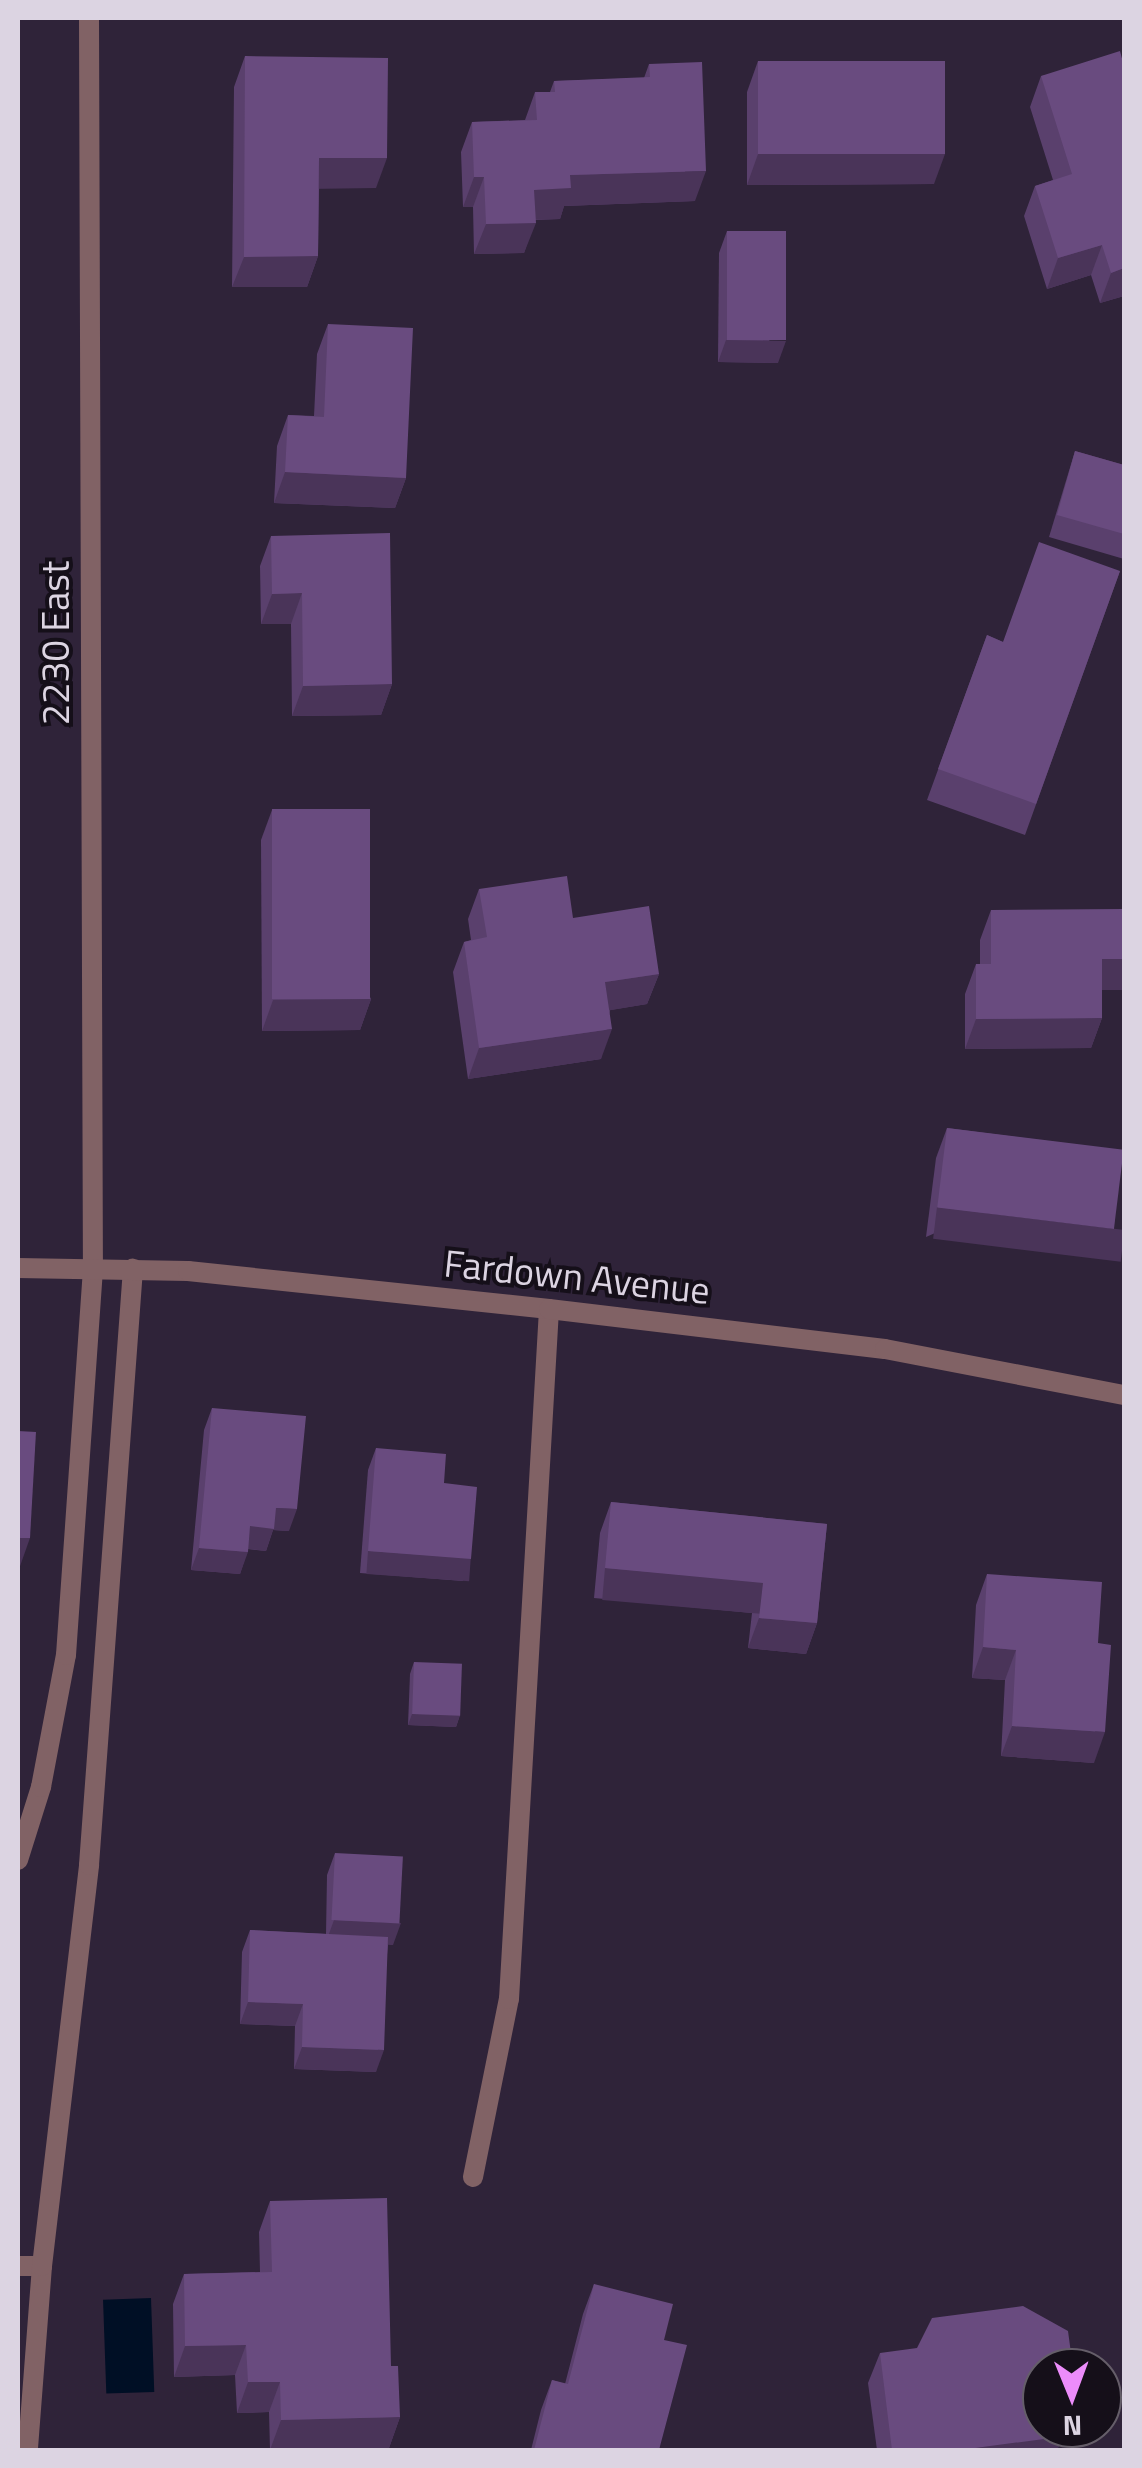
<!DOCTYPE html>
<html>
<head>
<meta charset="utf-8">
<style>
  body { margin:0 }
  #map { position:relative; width:1142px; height:2468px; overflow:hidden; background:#2f2339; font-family:"Titillium Web",sans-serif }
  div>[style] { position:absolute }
  .water>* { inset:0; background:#000f25; transform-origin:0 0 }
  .lane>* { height:20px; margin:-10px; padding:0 10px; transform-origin:10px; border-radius:10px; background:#816265 }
  .street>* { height:20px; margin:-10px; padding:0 10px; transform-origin:10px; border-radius:10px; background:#816265 }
  .wall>* { inset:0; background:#5a406d }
  .shaded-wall>* { inset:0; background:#4a3459; transform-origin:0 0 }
  .building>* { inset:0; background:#694b7f; transform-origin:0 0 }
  span { translate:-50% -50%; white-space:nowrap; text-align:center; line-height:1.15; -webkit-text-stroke:8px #150f19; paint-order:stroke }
  .street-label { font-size:38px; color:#dcd4e2 }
  .frame { position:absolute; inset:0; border:20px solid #dcd4e2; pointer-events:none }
  .north { position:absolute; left:1022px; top:2348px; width:100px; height:100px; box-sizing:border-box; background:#150f19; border:2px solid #655e69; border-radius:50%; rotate:179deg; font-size:28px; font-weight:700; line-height:40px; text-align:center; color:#dcd4e2 }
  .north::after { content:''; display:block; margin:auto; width:35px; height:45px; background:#ec8cfa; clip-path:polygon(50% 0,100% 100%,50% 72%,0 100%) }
</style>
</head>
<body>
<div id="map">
  <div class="water">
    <i style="left:151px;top:2298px;width:94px;height:48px;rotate:88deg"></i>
  </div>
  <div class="lane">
    <i style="left:18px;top:1860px;width:77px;rotate:-72.5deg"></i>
    <i style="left:41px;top:1787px;width:134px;rotate:-79.3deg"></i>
    <i style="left:66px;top:1655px;width:387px;rotate:-86deg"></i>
    <i style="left:473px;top:2177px;width:182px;rotate:-78.6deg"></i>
    <i style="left:509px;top:1999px;width:691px;rotate:-86.68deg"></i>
    <i style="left:18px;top:2266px;width:24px"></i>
    <i style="left:42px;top:2266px;width:185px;rotate:94.4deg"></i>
    <i style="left:42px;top:2266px;width:404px;rotate:-83.3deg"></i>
    <i style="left:89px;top:1865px;width:598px;rotate:-85.78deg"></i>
  </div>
  <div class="street">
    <i style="left:89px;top:18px;width:1251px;rotate:89.82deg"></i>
    <i style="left:18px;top:1268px;width:170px;rotate:1deg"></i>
    <i style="left:188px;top:1271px;width:363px;rotate:6deg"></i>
    <i style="left:549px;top:1309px;width:338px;rotate:6.8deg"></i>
    <i style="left:885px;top:1349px;width:243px;rotate:10.9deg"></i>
  </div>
  <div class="wall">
    <i style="clip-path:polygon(245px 56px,376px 188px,319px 188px,318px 256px,307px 287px,232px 287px,234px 87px)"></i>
    <i style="clip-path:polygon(758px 61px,934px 184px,747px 185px,747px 92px)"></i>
    <i style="clip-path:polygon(649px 64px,695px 201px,564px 206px,560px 219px,535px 220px,524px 253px,474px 254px,473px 207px,463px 207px,461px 152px,472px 122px,525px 120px,535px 92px,550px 92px,554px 81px,644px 78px)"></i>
    <i style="clip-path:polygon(1124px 66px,1124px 296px,1100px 303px,1091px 275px,1047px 289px,1024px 216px,1035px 186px,1053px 180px,1030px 107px,1041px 76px)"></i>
    <i style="clip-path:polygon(727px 231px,778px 363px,718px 362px,719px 253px)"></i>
    <i style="clip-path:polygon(328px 324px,406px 478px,395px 508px,274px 503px,277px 446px,288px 415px,314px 416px,317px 354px)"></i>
    <i style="clip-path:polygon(1075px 451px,1124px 465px,1124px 559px,1049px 537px)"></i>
    <i style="clip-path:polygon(271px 536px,392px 684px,381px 715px,292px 716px,291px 624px,261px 624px,260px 566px)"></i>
    <i style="clip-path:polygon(1120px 571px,1025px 835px,927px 800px,987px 635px,1003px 642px)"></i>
    <i style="clip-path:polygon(272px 810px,371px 999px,360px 1030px,262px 1031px,261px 840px)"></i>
    <i style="clip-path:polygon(479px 889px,573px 918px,659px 974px,647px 1004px,610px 1010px,601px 1059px,468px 1079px,453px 972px,464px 942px,471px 940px,468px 919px)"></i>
    <i style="clip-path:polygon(991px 910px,1124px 990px,1102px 990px,1102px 1018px,1091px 1048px,965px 1049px,965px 994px,976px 964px,980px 964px,980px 940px)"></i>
    <i style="clip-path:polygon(947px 1128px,1124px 1151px,926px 1237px,936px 1158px)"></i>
    <i style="clip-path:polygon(212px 1408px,289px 1531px,273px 1530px,266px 1551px,248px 1549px,240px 1574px,191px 1570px,204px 1430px)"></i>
    <i style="clip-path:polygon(376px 1448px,444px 1483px,463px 1581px,360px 1573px,368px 1470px)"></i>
    <i style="clip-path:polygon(611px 1502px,827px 1524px,817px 1623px,806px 1654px,748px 1648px,752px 1613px,594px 1598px,600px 1533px)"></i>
    <i style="clip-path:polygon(987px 1574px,1098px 1643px,1094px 1763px,1001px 1756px,1005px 1680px,972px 1678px,976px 1605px)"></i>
    <i style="clip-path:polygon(414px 1662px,460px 1715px,456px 1727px,408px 1725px,410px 1674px)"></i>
    <i style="clip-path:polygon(335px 1853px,393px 1945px,388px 1944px,376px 2072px,294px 2069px,295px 2026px,240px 2024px,242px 1952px,250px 1930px,326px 1934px,327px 1875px)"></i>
    <i style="clip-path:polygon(270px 2201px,391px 2366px,400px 2417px,389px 2448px,270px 2450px,269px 2412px,237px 2413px,235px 2375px,174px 2377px,173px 2304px,184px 2274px,260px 2272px,259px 2232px)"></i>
    <i style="clip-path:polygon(594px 2284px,664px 2340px,659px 2450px,531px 2450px,541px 2410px,552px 2380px,565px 2384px,583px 2314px)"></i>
    <i style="clip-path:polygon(880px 2353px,1067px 2428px,1057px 2450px,877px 2450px,868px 2383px)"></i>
  </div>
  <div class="shaded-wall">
    <i style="clip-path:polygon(758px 154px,945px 154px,934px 184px,747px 185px)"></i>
    <i style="clip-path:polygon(319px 158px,387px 158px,376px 188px,308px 189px)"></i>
    <i style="clip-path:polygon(706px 171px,695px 201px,564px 206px,560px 219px,523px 220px,534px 190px,570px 175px)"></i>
    <i style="clip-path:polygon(474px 177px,484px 177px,473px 207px,463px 207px)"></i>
    <i style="clip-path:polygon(536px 223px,524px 253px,474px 254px,486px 224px)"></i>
    <i style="clip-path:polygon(1102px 245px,1091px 275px,1047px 289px,1058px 258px)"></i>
    <i style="clip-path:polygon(318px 256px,307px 287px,232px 287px,244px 257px)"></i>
    <i style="clip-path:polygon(1124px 268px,1124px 296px,1100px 303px,1111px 273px)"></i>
    <i style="clip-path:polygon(726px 340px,786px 341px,778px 363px,718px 362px)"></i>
    <i style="clip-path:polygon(285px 472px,406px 478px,395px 508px,274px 503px)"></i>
    <i style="clip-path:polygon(302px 593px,291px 624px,261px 624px,272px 594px)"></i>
    <i style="clip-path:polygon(392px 684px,381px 715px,292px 716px,303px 686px)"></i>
    <i style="clip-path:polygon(1102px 959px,1124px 959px,1124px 990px,1091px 990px)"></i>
    <i style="clip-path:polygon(659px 974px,647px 1004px,594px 1013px,605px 982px)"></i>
    <i style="clip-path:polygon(371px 999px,360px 1030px,262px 1031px,273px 1000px)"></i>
    <i style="clip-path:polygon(1102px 1018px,1091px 1048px,965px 1049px,976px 1019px)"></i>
    <i style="clip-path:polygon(612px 1029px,601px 1059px,468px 1079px,479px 1048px)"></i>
    <i style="left:937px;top:1207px;width:189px;height:32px;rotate:7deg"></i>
    <i style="clip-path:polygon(276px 1508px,297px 1509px,289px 1531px,273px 1530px,266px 1551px,242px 1548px,250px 1526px)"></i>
    <i style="clip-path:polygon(18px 1538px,30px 1538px,19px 1569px,18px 1569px)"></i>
    <i style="clip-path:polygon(199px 1548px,248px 1552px,240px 1574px,191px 1570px)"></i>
    <i style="left:368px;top:1551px;width:103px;height:23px;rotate:4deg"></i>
    <i style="left:605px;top:1568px;width:159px;height:32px;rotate:5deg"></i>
    <i style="clip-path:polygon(759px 1618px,817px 1623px,806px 1654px,748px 1648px)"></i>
    <i style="clip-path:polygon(983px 1647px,1016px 1650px,1005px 1680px,972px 1678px)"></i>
    <i style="clip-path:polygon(412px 1714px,460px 1715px,456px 1727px,408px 1725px)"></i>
    <i style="clip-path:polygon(1012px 1726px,1105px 1732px,1094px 1763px,1001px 1756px)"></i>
    <i style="clip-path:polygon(334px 1920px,401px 1923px,393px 1945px,326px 1942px)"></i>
    <i style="clip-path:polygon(248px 2002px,303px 2004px,295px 2026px,240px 2024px)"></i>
    <i style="clip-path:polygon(302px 2047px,384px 2050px,376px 2072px,294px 2069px)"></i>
    <i style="clip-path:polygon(246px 2345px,235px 2375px,174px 2377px,185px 2346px)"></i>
    <i style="clip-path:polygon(248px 2382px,280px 2382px,269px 2412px,237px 2413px)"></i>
    <i style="clip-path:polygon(400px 2417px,389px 2448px,270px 2450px,281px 2420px)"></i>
    <i style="clip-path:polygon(1064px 2428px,1067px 2428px,1057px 2450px,974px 2450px,975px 2448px)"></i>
  </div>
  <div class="building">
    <i style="clip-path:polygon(1120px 51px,1124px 66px,1124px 268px,1111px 273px,1102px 245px,1058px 258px,1035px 186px,1072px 174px,1041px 76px)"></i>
    <i style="clip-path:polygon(245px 56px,388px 58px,387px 158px,319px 158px,318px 256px,244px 257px)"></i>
    <i style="left:758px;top:61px;width:187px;height:93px"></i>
    <i style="clip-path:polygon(702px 62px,706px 171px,570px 175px,571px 188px,534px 190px,536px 223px,486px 224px,484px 177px,474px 177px,472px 122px,537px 120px,535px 92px,555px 92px,554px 81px,650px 77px,649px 64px)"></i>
    <i style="left:727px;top:231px;width:59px;height:109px"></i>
    <i style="clip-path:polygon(328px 324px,413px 328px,406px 478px,285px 472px,288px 415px,324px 417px)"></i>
    <i style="clip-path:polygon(1075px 451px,1124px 465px,1124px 534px,1057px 515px)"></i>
    <i style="clip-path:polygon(390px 533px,392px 684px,303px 686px,302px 593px,272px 594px,271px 536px)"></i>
    <i style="clip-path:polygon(1039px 542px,1120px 571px,1036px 804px,938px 769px,987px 635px,1003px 642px)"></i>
    <i style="left:370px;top:809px;width:190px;height:98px;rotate:90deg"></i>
    <i style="clip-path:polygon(567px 876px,573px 918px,649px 906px,659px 974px,605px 982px,612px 1029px,479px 1048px,464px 942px,487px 937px,479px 889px)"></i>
    <i style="clip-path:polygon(1124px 909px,1124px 959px,1102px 959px,1102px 1018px,976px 1019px,976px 964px,991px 964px,991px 910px)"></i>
    <i style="left:947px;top:1128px;width:178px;height:80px;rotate:7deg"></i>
    <i style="clip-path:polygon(212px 1408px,306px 1416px,297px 1509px,276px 1508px,274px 1529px,250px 1526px,248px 1552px,199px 1548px)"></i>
    <i style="clip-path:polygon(18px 1431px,36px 1432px,30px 1538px,18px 1538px)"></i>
    <i style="clip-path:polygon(376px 1448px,446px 1454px,444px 1483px,477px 1487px,471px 1559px,368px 1551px)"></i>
    <i style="clip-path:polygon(611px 1502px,827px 1524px,817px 1623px,759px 1618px,763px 1583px,605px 1568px)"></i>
    <i style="clip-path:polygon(987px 1574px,1102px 1582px,1098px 1643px,1111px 1645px,1105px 1732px,1012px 1726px,1016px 1650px,983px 1647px)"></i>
    <i style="left:414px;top:1662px;width:48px;height:52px;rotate:2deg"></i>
    <i style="left:335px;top:1853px;width:68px;height:67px;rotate:3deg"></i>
    <i style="clip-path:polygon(250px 1930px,388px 1937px,384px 2050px,302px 2047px,303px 2004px,248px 2002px)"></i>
    <i style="clip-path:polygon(387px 2198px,391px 2366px,398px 2366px,400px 2417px,281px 2420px,280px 2382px,248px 2382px,246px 2345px,185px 2346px,184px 2274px,272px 2272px,270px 2201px)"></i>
    <i style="clip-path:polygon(594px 2284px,673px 2304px,664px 2340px,687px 2345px,659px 2450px,534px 2450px,552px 2380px,568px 2384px)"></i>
    <i style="clip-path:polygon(1023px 2306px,1068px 2331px,1073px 2368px,1042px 2368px,1042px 2428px,1064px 2428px,1059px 2437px,975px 2448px,975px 2450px,892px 2450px,880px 2353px,917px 2348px,932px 2318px)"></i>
  </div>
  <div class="street-label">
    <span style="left:56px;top:643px;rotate:-90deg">2230 East</span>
    <span style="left:577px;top:1277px;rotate:6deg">Fardown Avenue</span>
  </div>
  <div class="frame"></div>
  <div class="north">N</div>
</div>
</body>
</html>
